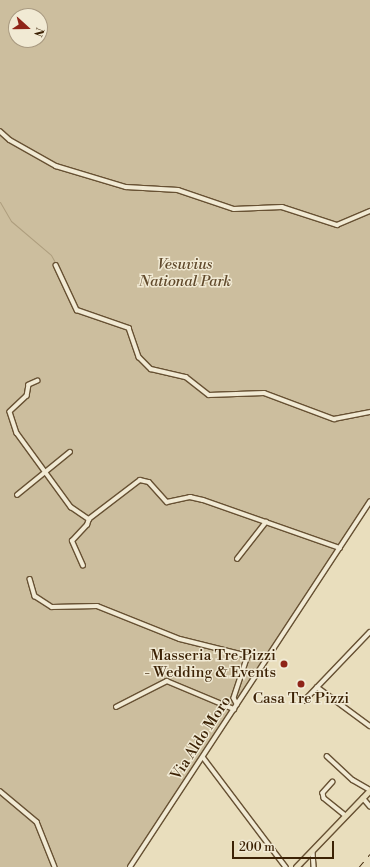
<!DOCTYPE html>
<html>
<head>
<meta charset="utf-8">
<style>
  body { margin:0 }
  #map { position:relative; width:370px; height:867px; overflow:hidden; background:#e9debd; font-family:"Libre Bodoni",serif }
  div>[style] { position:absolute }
  .green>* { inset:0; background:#ccbe9e }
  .stream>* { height:1px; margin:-0.5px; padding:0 0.5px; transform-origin:0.5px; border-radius:0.5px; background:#ae9e7e }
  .roads { filter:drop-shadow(1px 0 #675133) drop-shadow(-1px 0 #675133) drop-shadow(0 1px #675133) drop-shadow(0 -1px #675133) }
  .minor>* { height:3.5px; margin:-1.75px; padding:0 1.75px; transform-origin:1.75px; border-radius:1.75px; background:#f1ead4 }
  .major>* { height:4.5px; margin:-2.25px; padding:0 2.25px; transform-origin:2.25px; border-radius:2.25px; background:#e9debd }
  .rail>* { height:1px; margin-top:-0.5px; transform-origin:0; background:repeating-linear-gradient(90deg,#3c2205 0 7px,transparent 0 14px) }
  .dots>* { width:11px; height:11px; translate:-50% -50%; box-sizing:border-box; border:2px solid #f1ead4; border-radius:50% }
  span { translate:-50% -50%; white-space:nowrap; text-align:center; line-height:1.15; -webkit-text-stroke:3px #f1ead4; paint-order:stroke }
  .park-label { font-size:15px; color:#60492b; font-style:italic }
  .poi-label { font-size:15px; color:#3c2205 }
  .right { translate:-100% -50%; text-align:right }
  .street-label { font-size:15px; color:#3c2205 }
  .north { position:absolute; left:8px; top:8px; width:40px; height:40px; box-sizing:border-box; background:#f1ead4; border:1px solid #a99a81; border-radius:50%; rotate:111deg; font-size:11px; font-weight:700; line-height:16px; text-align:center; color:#3c2205 }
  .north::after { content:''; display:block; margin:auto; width:14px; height:18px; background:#8f2418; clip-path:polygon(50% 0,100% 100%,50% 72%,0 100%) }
  .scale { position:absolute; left:232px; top:841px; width:102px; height:18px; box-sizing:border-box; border:2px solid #3c2205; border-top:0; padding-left:5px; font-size:12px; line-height:14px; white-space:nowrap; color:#3c2205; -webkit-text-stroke:3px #f1ead4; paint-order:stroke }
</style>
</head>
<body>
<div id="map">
  <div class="green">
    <i style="clip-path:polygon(evenodd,0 0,370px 0,370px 505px,132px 867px,0 867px,0 0,16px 16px,40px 16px,40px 40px,16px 40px,16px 16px)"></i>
  </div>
  <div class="stream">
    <i style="left:0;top:202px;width:22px;rotate:60deg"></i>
    <i style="left:11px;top:221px;width:52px;rotate:40.4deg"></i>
    <i style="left:51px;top:255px;width:10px;rotate:61deg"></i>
    <i style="left:58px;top:273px;width:36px;rotate:66deg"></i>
    <i style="left:109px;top:319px;width:17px;rotate:21deg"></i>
    <i style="left:132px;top:341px;width:16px;rotate:75deg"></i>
    <i style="left:136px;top:356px;width:11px;rotate:45deg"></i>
    <i style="left:274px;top:395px;width:27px;rotate:20deg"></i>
    <i style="left:302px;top:867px;width:3px;rotate:-72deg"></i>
  </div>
  <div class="roads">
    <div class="minor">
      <i style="left:0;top:131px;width:13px;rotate:42deg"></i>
      <i style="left:10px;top:140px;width:53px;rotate:29.5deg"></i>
      <i style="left:56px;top:166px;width:73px;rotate:16.7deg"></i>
      <i style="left:126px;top:187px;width:52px;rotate:3.3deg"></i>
      <i style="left:178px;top:190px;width:59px;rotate:18.7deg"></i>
      <i style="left:234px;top:209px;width:48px;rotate:-2.4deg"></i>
      <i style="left:282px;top:207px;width:58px;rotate:18.1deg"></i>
      <i style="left:337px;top:225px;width:36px;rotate:-23deg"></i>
      <i style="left:56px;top:265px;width:50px;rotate:65deg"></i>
      <i style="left:77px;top:310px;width:55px;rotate:19.1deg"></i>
      <i style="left:129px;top:328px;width:31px;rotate:71deg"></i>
      <i style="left:139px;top:357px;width:17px;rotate:45deg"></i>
      <i style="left:151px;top:369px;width:36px;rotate:13deg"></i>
      <i style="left:186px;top:377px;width:29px;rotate:38deg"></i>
      <i style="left:209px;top:395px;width:55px;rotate:-2.1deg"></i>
      <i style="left:264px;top:393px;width:75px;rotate:20.4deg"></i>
      <i style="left:334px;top:419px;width:37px;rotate:-11deg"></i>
      <i style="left:38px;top:381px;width:10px;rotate:156deg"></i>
      <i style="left:29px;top:385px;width:11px;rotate:100deg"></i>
      <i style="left:27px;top:396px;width:23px;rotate:137deg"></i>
      <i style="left:10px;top:412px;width:22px;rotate:72deg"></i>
      <i style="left:17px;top:433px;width:92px;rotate:53.9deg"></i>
      <i style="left:71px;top:507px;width:22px;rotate:34deg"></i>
      <i style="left:17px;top:495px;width:68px;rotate:-39.1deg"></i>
      <i style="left:237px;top:559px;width:47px;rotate:-51.9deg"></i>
      <i style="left:83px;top:566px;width:27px;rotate:-114deg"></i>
      <i style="left:72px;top:541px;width:22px;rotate:-47deg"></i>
      <i style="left:87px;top:525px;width:6px;rotate:-72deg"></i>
      <i style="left:89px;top:519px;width:64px;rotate:-37.4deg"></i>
      <i style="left:140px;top:480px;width:9px;rotate:13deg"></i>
      <i style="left:149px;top:482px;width:27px;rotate:48deg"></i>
      <i style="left:167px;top:502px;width:24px;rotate:-12deg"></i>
      <i style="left:190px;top:497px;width:13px;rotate:13deg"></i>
      <i style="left:203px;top:500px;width:145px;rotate:19.3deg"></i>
      <i style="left:30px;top:579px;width:18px;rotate:74deg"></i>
      <i style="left:35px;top:596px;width:20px;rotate:33deg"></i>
      <i style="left:52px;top:607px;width:45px;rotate:-1.3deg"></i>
      <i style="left:97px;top:606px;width:89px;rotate:21.7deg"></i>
      <i style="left:180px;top:639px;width:70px;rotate:14deg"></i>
      <i style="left:248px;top:656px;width:44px;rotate:108.4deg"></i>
      <i style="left:234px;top:698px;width:7px;rotate:63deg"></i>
      <i style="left:317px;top:687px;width:66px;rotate:36.3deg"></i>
      <i style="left:304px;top:701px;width:95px;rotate:-46.3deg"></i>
      <i style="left:116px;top:707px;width:57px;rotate:-27deg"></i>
      <i style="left:167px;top:681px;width:73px;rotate:22.7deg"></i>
      <i style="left:327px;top:756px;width:35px;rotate:43deg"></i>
      <i style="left:353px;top:780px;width:20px;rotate:30deg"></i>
      <i style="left:203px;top:757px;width:138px;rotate:53deg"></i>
      <i style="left:333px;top:782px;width:15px;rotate:132deg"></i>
      <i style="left:323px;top:793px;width:5px;rotate:79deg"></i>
      <i style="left:324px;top:798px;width:28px;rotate:39deg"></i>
      <i style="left:0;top:791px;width:48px;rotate:40deg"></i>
      <i style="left:37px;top:822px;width:48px;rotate:68.2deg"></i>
      <i style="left:363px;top:798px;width:11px;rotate:49deg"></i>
      <i style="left:313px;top:852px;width:15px;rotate:86deg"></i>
      <i style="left:130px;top:867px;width:437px;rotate:-56.7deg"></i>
    </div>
    <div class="major">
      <i style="left:296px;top:867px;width:107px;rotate:-46.1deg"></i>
    </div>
  </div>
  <div class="rail">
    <i style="left:359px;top:867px;width:17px;rotate:-50deg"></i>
  </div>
  <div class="dots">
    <i style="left:284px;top:664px;background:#8f2418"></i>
    <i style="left:301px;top:684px;background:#8f2418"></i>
  </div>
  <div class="park-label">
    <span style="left:185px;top:273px">Vesuvius<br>National Park</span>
  </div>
  <div class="poi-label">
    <span class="right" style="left:276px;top:664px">Masseria Tre Pizzi<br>- Wedding &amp; Events</span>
    <span style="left:301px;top:699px">Casa Tre Pizzi</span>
  </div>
  <div class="street-label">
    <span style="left:201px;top:738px;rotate:-57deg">Via Aldo Moro</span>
  </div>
  <div class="north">N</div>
  <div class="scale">200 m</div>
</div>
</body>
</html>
